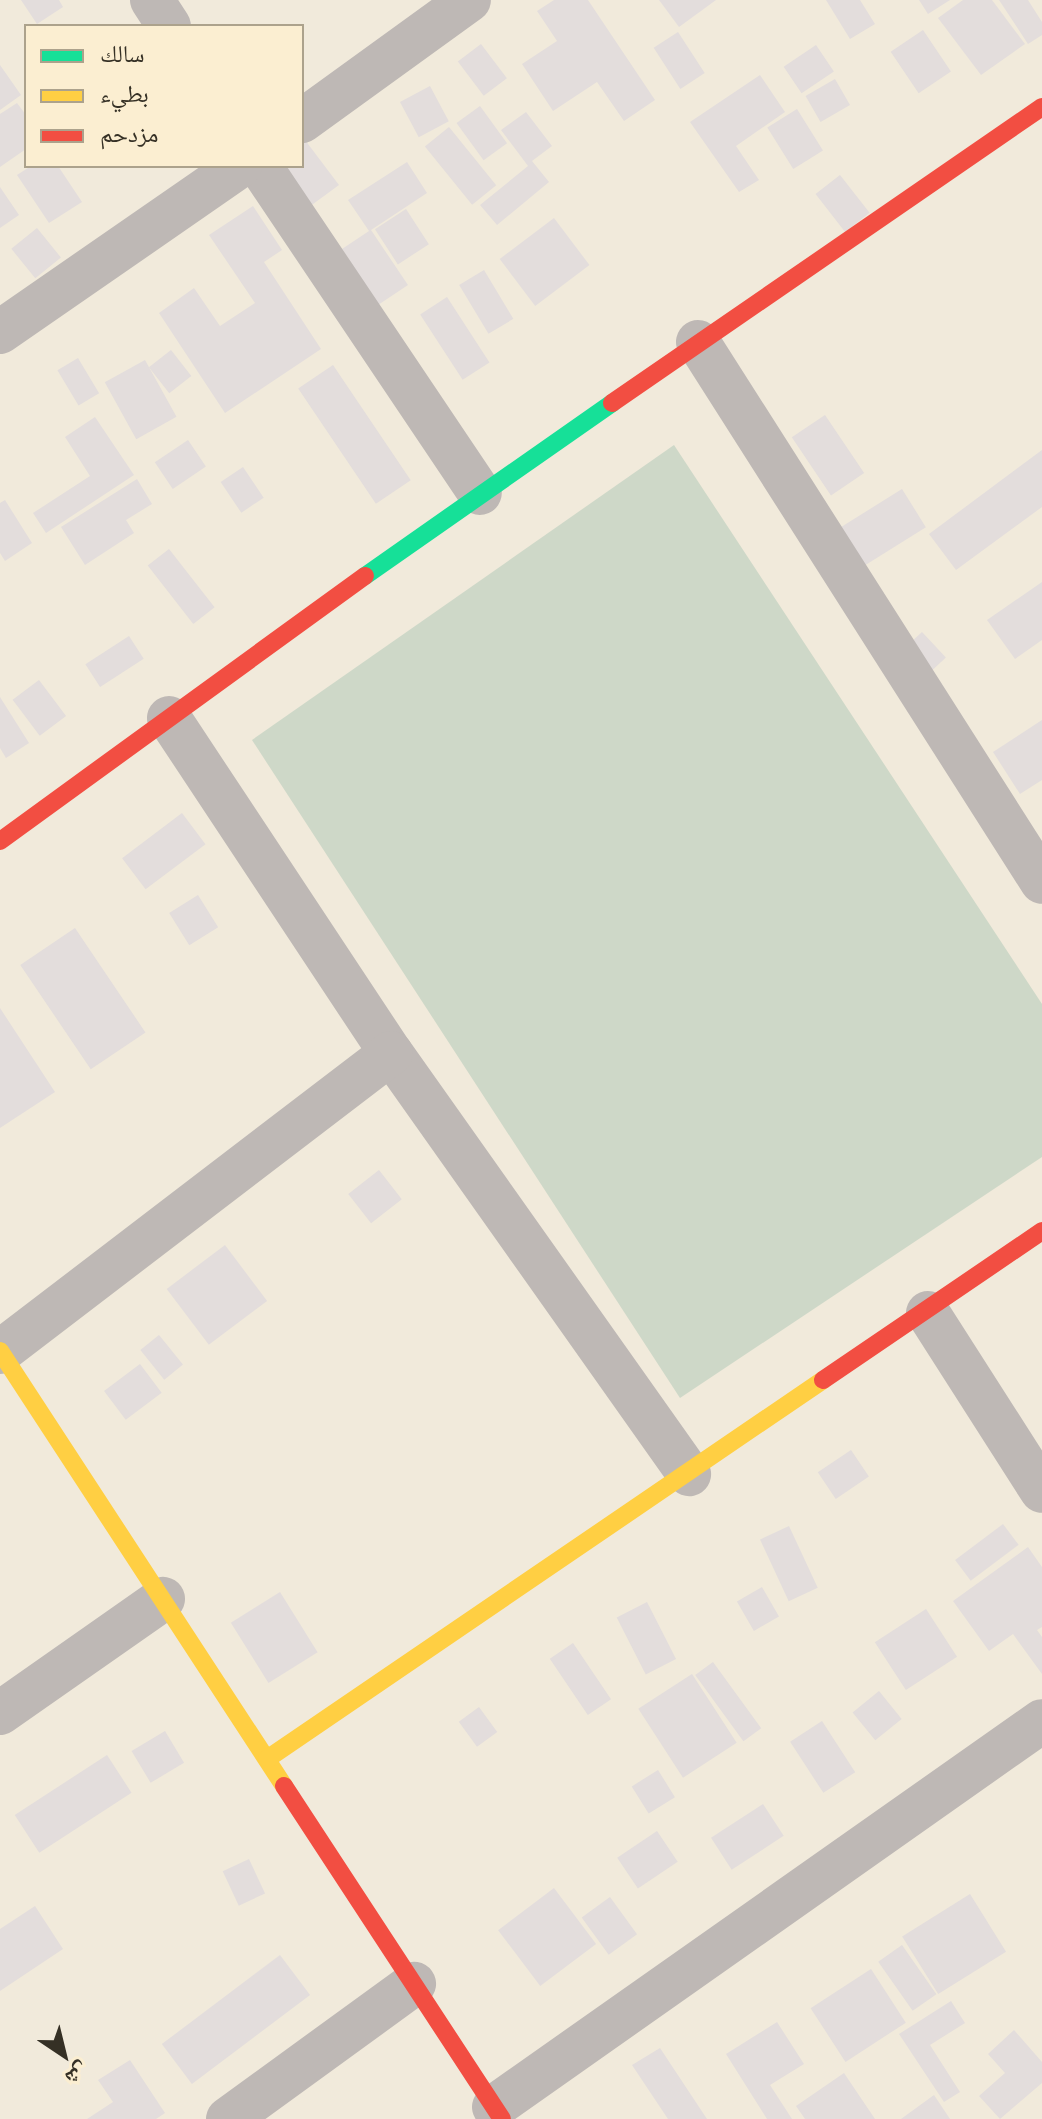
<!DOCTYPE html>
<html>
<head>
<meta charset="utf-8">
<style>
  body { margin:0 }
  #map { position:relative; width:1042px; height:2119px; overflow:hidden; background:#f1eadb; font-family:Lato,"Noto Naskh Arabic",sans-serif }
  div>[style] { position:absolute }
  .green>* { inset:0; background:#ced8c8 }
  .building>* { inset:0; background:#e3dddc; transform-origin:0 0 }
  .street>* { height:44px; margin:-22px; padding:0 22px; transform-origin:22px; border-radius:22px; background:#beb8b5 }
  .fast>* { height:18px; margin:-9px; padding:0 9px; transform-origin:9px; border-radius:9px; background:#16e098 }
  .slow>* { height:18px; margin:-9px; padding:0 9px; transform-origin:9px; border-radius:9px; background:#ffcf43 }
  .jam>* { height:18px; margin:-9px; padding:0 9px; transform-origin:9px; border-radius:9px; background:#f24e42 }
  span { translate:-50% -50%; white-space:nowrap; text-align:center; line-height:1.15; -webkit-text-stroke:7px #fbeed1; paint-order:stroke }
  .legend { position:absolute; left:24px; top:24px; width:280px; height:144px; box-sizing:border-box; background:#fbeed1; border:2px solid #aca28c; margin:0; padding:10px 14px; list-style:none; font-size:24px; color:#353025 }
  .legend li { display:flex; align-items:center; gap:16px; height:40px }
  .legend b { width:40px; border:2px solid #aca28c }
  .north { position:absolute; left:24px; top:2015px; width:80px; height:80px; -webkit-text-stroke:6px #fbeed1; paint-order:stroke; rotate:145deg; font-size:22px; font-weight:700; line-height:32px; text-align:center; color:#353025 }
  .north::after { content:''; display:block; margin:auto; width:28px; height:36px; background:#353025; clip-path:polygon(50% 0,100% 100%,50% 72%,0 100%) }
</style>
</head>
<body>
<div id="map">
  <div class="green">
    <i style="clip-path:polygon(674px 445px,1042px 1004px,1042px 1157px,680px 1398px,252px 740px)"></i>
  </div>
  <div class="building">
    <i style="clip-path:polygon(21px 0,59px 0,63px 7px,37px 24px)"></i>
    <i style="clip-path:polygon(554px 0,588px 0,655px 100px,624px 121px,597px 82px,553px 111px,522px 64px,557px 41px,537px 11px)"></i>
    <i style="clip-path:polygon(659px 0,716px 0,679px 27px)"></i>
    <i style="clip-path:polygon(826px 0,860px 0,875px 24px,850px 39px)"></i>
    <i style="clip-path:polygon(919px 0,950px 0,928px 14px)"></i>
    <i style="clip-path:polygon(963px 0,992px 0,1025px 44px,981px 75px,938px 18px)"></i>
    <i style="clip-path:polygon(999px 0,1028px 0,1042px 22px,1042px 35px,1028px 44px)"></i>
    <i style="left:923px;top:30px;width:50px;height:39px;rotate:56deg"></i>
    <i style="left:678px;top:32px;width:49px;height:29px;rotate:57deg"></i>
    <i style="left:481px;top:44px;width:43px;height:29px;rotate:53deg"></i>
    <i style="left:816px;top:45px;width:32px;height:39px;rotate:56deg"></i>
    <i style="clip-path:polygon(0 65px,21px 95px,0 110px)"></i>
    <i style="clip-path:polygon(760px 75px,785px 112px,736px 146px,759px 180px,739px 192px,690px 122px)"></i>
    <i style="left:835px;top:79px;width:30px;height:34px;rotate:60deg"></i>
    <i style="left:430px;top:86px;width:40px;height:34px;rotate:62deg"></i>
    <i style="clip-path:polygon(17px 103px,26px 115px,26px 149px,0 167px,0 114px)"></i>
    <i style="left:480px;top:106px;width:46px;height:29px;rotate:54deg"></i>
    <i style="left:797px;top:109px;width:49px;height:35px;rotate:58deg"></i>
    <i style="clip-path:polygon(526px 112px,552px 146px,532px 161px,549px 182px,497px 225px,480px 205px,528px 166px,501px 130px)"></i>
    <i style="left:449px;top:127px;width:75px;height:31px;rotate:51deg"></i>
    <i style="clip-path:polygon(302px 136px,339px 185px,309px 207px,279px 166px,302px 166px)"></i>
    <i style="clip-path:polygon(407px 162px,427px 193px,371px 230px,408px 285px,378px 305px,342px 249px,369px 231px,348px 200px)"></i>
    <i style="clip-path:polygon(31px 166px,58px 166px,82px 202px,49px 223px,17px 175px)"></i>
    <i style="left:840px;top:175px;width:48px;height:31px;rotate:52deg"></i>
    <i style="clip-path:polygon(0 187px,19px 215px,0 228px)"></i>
    <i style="clip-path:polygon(253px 206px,282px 250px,264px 262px,321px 349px,225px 413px,159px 313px,194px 288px,220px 326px,255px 303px,209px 235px)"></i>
    <i style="left:406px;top:209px;width:42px;height:37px;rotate:57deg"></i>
    <i style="left:554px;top:218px;width:59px;height:68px;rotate:53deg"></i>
    <i style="left:37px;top:228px;width:38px;height:33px;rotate:51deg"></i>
    <i style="left:484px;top:270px;width:57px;height:29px;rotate:59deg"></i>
    <i style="left:447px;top:297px;width:78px;height:32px;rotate:57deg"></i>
    <i style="left:171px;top:350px;width:33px;height:28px;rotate:52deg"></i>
    <i style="left:78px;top:358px;width:41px;height:24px;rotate:59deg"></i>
    <i style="left:145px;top:360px;width:65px;height:46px;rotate:61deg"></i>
    <i style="left:333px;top:365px;width:139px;height:42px;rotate:56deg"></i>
    <i style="left:825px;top:415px;width:70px;height:40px;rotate:56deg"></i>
    <i style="clip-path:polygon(95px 417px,134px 475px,46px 533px,33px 513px,90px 476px,65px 437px)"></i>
    <i style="left:188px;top:440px;width:32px;height:40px;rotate:56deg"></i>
    <i style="clip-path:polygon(1042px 450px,1042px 507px,956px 570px,929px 534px)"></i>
    <i style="left:243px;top:467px;width:37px;height:27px;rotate:56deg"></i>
    <i style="clip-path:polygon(137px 479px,152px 504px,126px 520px,134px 533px,85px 565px,61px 527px)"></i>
    <i style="left:902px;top:489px;width:45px;height:91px;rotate:58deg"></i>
    <i style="clip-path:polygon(5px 500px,32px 543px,5px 561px,0 553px,0 503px)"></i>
    <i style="left:169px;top:549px;width:74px;height:27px;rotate:52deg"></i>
    <i style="clip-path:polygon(1042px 582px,1042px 640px,1015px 659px,987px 620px)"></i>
    <i style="left:922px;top:632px;width:35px;height:33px;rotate:47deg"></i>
    <i style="left:129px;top:636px;width:27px;height:52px;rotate:57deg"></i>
    <i style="left:39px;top:680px;width:45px;height:33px;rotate:53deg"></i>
    <i style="clip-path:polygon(0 697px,29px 743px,6px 758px,0 748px)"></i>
    <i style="clip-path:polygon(1042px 720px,1042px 780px,1020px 794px,993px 752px)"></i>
    <i style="left:182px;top:813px;width:39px;height:75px;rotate:53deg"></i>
    <i style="left:198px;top:895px;width:38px;height:34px;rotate:58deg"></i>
    <i style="left:75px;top:928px;width:126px;height:66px;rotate:56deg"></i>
    <i style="clip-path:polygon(0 1008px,55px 1092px,0 1128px)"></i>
    <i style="left:379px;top:1170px;width:37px;height:39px;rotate:52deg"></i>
    <i style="left:225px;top:1245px;width:70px;height:73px;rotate:53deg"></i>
    <i style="left:159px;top:1335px;width:38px;height:24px;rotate:51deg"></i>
    <i style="left:140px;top:1364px;width:36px;height:45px;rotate:53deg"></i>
    <i style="left:851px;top:1450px;width:32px;height:40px;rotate:56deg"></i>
    <i style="left:1003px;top:1524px;width:26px;height:60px;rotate:53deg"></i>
    <i style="left:789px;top:1526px;width:68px;height:32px;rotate:65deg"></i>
    <i style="clip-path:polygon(1028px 1547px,1042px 1567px,1042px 1627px,1037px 1630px,1042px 1637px,1042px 1674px,1013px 1634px,989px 1651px,953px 1601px)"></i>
    <i style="left:762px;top:1587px;width:34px;height:29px;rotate:60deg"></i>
    <i style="left:280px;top:1592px;width:71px;height:58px;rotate:58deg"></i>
    <i style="left:647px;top:1602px;width:64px;height:34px;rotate:63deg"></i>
    <i style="left:926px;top:1609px;width:57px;height:61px;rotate:57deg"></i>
    <i style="left:573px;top:1643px;width:68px;height:28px;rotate:56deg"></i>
    <i style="left:713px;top:1662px;width:82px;height:22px;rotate:54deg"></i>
    <i style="left:692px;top:1674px;width:82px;height:64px;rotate:57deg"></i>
    <i style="left:879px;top:1691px;width:36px;height:34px;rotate:51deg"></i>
    <i style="left:479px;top:1707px;width:31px;height:25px;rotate:54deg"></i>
    <i style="left:822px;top:1721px;width:61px;height:38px;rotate:57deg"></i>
    <i style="left:165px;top:1731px;width:37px;height:39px;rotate:59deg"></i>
    <i style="left:107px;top:1755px;width:45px;height:110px;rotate:57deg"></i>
    <i style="left:658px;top:1770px;width:32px;height:31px;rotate:58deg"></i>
    <i style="left:763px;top:1804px;width:38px;height:62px;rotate:57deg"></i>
    <i style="left:657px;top:1831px;width:37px;height:48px;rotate:56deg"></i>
    <i style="left:249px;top:1859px;width:38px;height:29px;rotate:65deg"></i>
    <i style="left:554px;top:1888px;width:70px;height:70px;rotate:53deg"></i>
    <i style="left:970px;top:1894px;width:68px;height:80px;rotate:58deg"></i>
    <i style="left:610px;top:1897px;width:46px;height:35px;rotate:54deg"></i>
    <i style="clip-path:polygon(35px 1906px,63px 1949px,0 1991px,0 1929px)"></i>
    <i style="left:902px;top:1945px;width:60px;height:29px;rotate:55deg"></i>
    <i style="left:280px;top:1955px;width:50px;height:148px;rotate:53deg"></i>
    <i style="left:871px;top:1969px;width:64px;height:72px;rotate:57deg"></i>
    <i style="clip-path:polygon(951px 2001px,965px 2023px,930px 2045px,960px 2092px,944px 2102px,899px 2034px)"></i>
    <i style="clip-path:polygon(777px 2022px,804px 2064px,770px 2085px,792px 2119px,767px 2119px,726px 2054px)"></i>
    <i style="clip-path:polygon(1014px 2030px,1042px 2062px,1042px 2083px,1000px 2119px,979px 2096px,1005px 2073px,988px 2054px)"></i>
    <i style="clip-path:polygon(660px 2048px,707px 2119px,668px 2119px,632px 2065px)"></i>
    <i style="clip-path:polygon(130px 2060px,165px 2113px,156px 2119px,87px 2119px,113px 2102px,98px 2080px)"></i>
    <i style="clip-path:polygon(844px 2073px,875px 2119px,805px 2119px,796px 2106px)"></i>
    <i style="clip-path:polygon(934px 2095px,950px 2119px,901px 2119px)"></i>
  </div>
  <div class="street">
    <i style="left:152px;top:0;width:31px;rotate:57deg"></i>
    <i style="left:302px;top:121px;width:206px;rotate:-35.9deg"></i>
    <i style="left:260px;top:166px;width:394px;rotate:56.1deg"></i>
    <i style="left:0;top:332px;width:292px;rotate:-34.7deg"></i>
    <i style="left:698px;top:342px;width:640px;rotate:57.5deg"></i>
    <i style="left:169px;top:718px;width:402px;rotate:56.5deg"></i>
    <i style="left:391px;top:1053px;width:516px;rotate:54.71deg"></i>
    <i style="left:928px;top:1313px;width:211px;rotate:57.4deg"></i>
    <i style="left:0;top:1352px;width:492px;rotate:-37.4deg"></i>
    <i style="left:0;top:1713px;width:199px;rotate:-35deg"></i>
    <i style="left:494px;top:2107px;width:670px;rotate:-35.16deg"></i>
    <i style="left:228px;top:2119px;width:230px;rotate:-36deg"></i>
  </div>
  <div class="fast">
    <i style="left:365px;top:576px;width:302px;rotate:-35deg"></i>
  </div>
  <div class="slow">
    <i style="left:0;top:1351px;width:520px;rotate:56.86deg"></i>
    <i style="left:267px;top:1759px;width:673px;rotate:-34.28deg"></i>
  </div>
  <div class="jam">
    <i style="left:612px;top:403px;width:522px;rotate:-34.54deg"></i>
    <i style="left:0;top:841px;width:451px;rotate:-36deg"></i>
    <i style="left:823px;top:1380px;width:265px;rotate:-34.2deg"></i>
    <i style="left:284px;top:1786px;width:398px;rotate:56.8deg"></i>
  </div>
  <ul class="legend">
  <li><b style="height:10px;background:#16e098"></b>سالك</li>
  <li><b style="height:10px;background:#ffcf43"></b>بطيء</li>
  <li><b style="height:10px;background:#f24e42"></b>مزدحم</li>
  </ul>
  <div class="north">ش</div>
</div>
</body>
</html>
